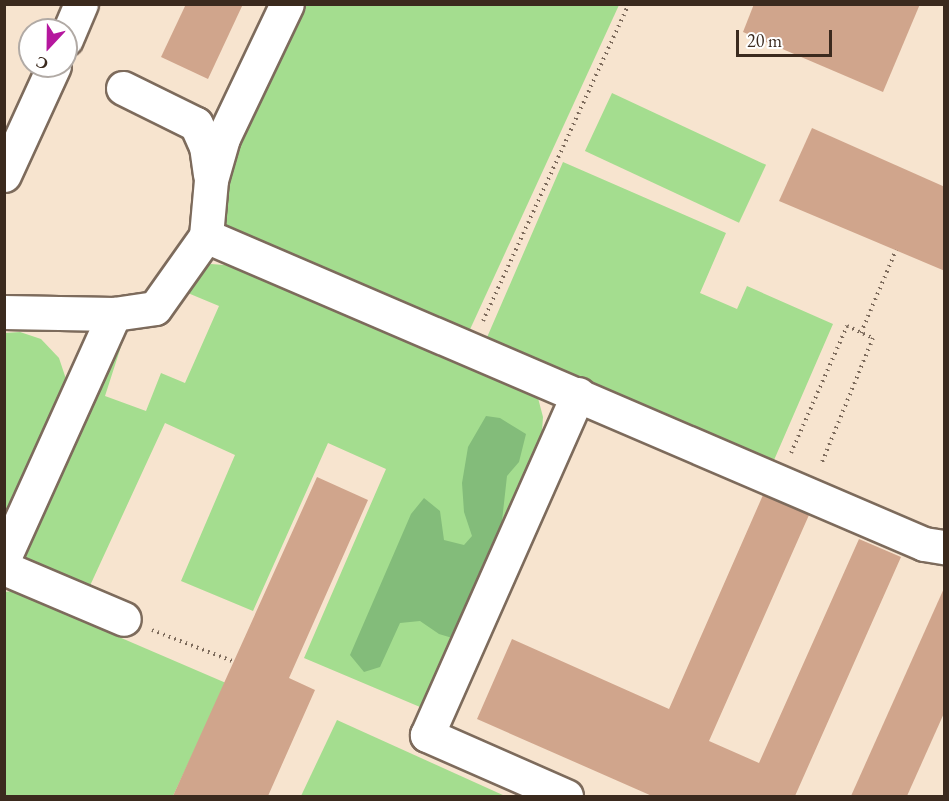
<!DOCTYPE html>
<html>
<head>
<meta charset="utf-8">
<style>
  body { margin:0 }
  #map { position:relative; width:949px; height:801px; overflow:hidden; background:#f7e4cf; font-family:"EB Garamond",serif }
  div>[style] { position:absolute }
  .green>* { inset:0; background:#a4dd8f; transform-origin:0 0 }
  .forest>* { inset:0; background:#83bc7a }
  .building>* { inset:0; background:#d0a58c }
  .path>* { height:4px; margin-top:-2px; transform-origin:0; background:repeating-linear-gradient(90deg,#7d6b5c 0 1.5px,transparent 0 6px) }
  .roads { filter:drop-shadow(2px 0 #7d6b5c) drop-shadow(-2px 0 #7d6b5c) drop-shadow(0 2px #7d6b5c) drop-shadow(0 -2px #7d6b5c) }
  .minor>* { height:33px; margin:-16.5px; padding:0 16.5px; transform-origin:16.5px; border-radius:16.5px; background:#fff }
  span { translate:-50% -50%; white-space:nowrap; text-align:center; line-height:1.15; -webkit-text-stroke:6px #fff; paint-order:stroke }
  .frame { position:absolute; inset:0; border:6px solid #3b2a1e; pointer-events:none }
  .north { position:absolute; left:18px; top:18px; width:60px; height:60px; box-sizing:border-box; background:#fff; border:2px solid #b1aaa5; border-radius:50%; rotate:202deg; font-size:16px; font-weight:700; line-height:24px; text-align:center; color:#3b2a1e }
  .north::after { content:''; display:block; margin:auto; width:21px; height:27px; background:#b5179e; clip-path:polygon(50% 0,100% 100%,50% 72%,0 100%) }
  .scale { position:absolute; left:736px; top:30px; width:96px; height:27px; box-sizing:border-box; border:3px solid #3b2a1e; border-top:0; padding-left:8px; font-size:18px; line-height:21px; white-space:nowrap; color:#3b2a1e; -webkit-text-stroke:4px #fff; paint-order:stroke }
</style>
</head>
<body>
<div id="map">
  <div class="green">
    <i style="clip-path:polygon(306px 5px,619px 5px,467px 336px,221px 225px,225px 167px)"></i>
    <i style="left:612px;top:93px;width:170px;height:64px;rotate:25deg"></i>
    <i style="clip-path:polygon(563px 162px,726px 233px,700px 293px,737px 309px,747px 286px,833px 324px,771px 467px,485px 342px)"></i>
    <i style="clip-path:polygon(211px 264px,237px 266px,520px 384px,538px 398px,543px 417px,541px 445px,420px 707px,304px 658px,386px 469px,328px 443px,253px 611px,181px 581px,235px 455px,165px 423px,88px 590px,13px 558px,103px 362px,126px 331px,105px 396px,146px 411px,161px 373px,185px 383px,219px 306px,183px 291px,197px 269px)"></i>
    <i style="clip-path:polygon(20px 332px,41px 339px,59px 358px,66px 379px,64px 401px,5px 516px,5px 333px)"></i>
    <i style="clip-path:polygon(12px 591px,226px 683px,173px 796px,5px 796px,5px 592px)"></i>
    <i style="clip-path:polygon(337px 720px,505px 796px,301px 796px)"></i>
  </div>
  <div class="forest">
    <i style="clip-path:polygon(486px 416px,500px 418px,526px 434px,519px 462px,507px 476px,498px 557px,459px 640px,439px 634px,420px 621px,400px 623px,380px 667px,364px 672px,350px 655px,411px 514px,424px 498px,440px 511px,444px 540px,464px 545px,472px 536px,464px 512px,462px 483px,468px 447px)"></i>
  </div>
  <div class="building">
    <i style="clip-path:polygon(186px 4px,243px 4px,208px 79px,161px 57px)"></i>
    <i style="clip-path:polygon(754px 4px,920px 4px,883px 92px,743px 32px)"></i>
    <i style="clip-path:polygon(812px 128px,945px 187px,945px 271px,779px 201px)"></i>
    <i style="clip-path:polygon(317px 477px,368px 500px,289px 678px,315px 690px,268px 796px,173px 796px)"></i>
    <i style="clip-path:polygon(763px 495px,809px 515px,709px 741px,759px 763px,859px 539px,901px 557px,795px 796px,652px 796px,477px 719px,512px 639px,669px 709px)"></i>
    <i style="clip-path:polygon(945px 586px,945px 711px,907px 796px,851px 796px)"></i>
  </div>
  <div class="path">
    <i style="left:483px;top:321px;width:349px;rotate:-65.3deg"></i>
    <i style="left:861px;top:333px;width:90px;rotate:-67.1deg"></i>
    <i style="left:791px;top:453px;width:139px;rotate:-66.2deg"></i>
    <i style="left:847px;top:326px;width:29px;rotate:25deg"></i>
    <i style="left:873px;top:338px;width:137px;rotate:112.3deg"></i>
    <i style="left:152px;top:630px;width:89px;rotate:21.1deg"></i>
  </div>
  <div class="roads">
    <div class="minor">
      <i style="left:66px;top:39px;width:38px;rotate:-67deg"></i>
      <i style="left:123px;top:88px;width:81px;rotate:26.3deg"></i>
      <i style="left:196px;top:124px;width:24px;rotate:66deg"></i>
      <i style="left:206px;top:146px;width:29px;rotate:82deg"></i>
      <i style="left:4px;top:175px;width:120px;rotate:-65.4deg"></i>
      <i style="left:206px;top:236px;width:56px;rotate:-84.9deg"></i>
      <i style="left:211px;top:180px;width:44px;rotate:-74.1deg"></i>
      <i style="left:223px;top:138px;width:148px;rotate:-64.5deg"></i>
      <i style="left:4px;top:312px;width:110px;rotate:1deg"></i>
      <i style="left:114px;top:314px;width:41px;rotate:-8.3deg"></i>
      <i style="left:155px;top:308px;width:88px;rotate:-54.7deg"></i>
      <i style="left:206px;top:236px;width:781px;rotate:23.22deg"></i>
      <i style="left:924px;top:544px;width:20px;rotate:9deg"></i>
      <i style="left:4px;top:558px;width:268px;rotate:-65.7deg"></i>
      <i style="left:4px;top:568px;width:130px;rotate:23deg"></i>
      <i style="left:566px;top:796px;width:152px;rotate:-156.3deg"></i>
      <i style="left:427px;top:735px;width:373px;rotate:-66.1deg"></i>
    </div>
  </div>
  <div class="frame"></div>
  <div class="north">С</div>
  <div class="scale">20 m</div>
</div>
</body>
</html>
